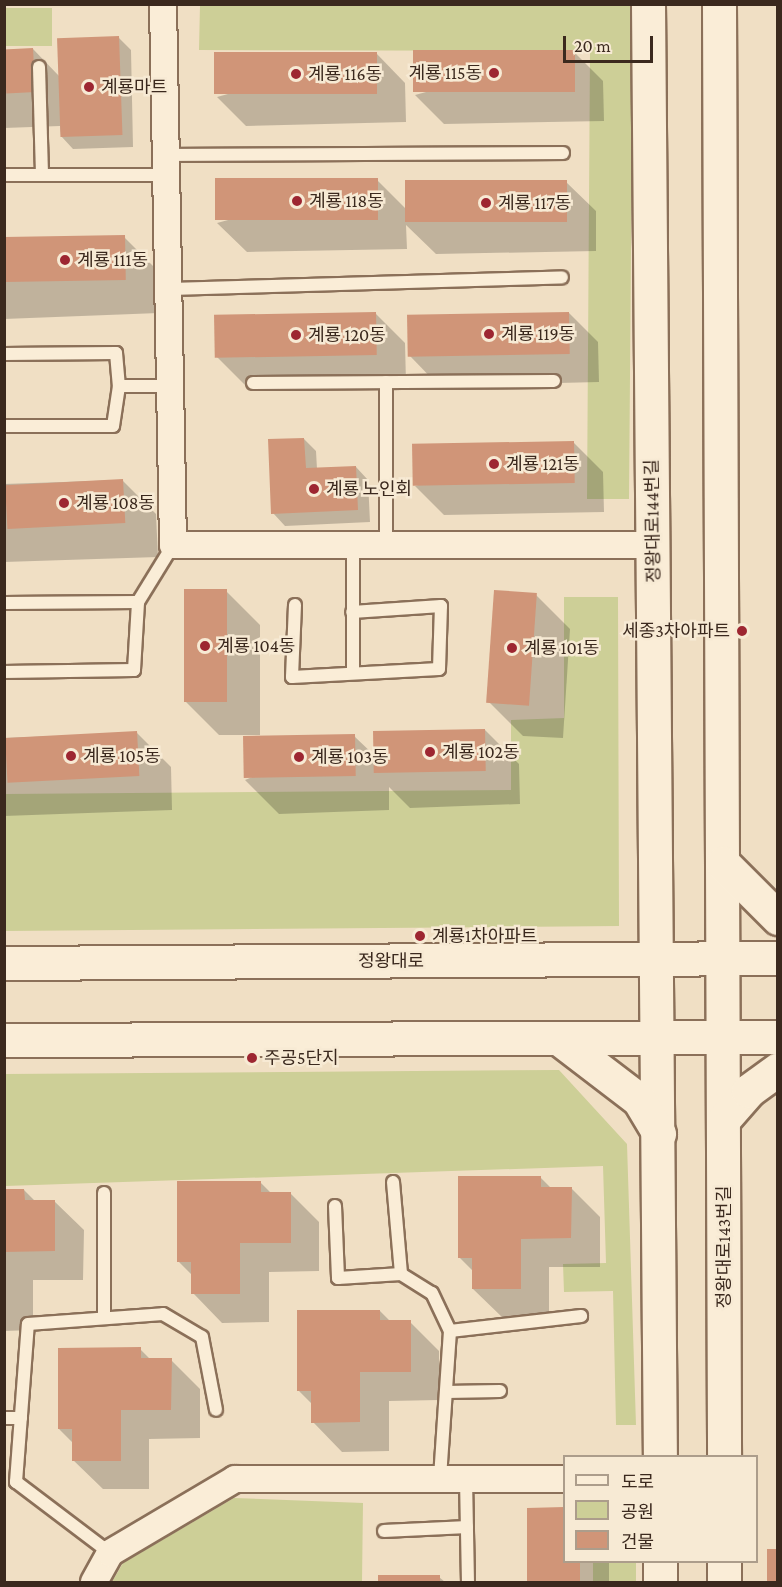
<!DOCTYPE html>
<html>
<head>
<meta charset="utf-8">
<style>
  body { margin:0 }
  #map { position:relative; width:782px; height:1587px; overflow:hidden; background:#f0dfc4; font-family:"Crimson Pro","Noto Sans KR",serif }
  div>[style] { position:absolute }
  .green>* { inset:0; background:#cdcf97; transform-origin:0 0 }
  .shadow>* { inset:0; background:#0003 }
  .building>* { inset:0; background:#d09578; transform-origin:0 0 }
  .roads { filter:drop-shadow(2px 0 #8b7059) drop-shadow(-2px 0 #8b7059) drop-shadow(0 2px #8b7059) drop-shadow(0 -2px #8b7059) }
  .lane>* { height:12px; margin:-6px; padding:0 6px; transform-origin:6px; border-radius:6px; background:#faedd7 }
  .street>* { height:26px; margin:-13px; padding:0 13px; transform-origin:13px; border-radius:13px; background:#faedd7 }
  .secondary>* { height:33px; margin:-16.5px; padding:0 16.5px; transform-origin:16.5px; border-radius:16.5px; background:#faedd7 }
  .dots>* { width:16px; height:16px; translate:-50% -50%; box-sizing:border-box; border:3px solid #f7ead4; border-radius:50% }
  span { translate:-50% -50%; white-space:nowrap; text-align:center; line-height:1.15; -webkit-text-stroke:5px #f7ead4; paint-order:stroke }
  .poi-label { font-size:18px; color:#3b291e }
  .right { translate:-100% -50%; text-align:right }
  .left { translate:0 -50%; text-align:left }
  .street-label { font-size:18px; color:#3b291e }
  .frame { position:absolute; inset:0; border:6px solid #3b291e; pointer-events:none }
  .legend { position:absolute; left:563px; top:1455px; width:195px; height:108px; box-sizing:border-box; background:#f7ead4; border:2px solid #ac9d8b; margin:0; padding:8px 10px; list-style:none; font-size:18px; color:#3b291e }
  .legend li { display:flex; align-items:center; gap:12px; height:30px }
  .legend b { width:30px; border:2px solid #ac9d8b }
  .scale { position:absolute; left:563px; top:36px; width:90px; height:27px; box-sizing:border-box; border:3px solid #3b291e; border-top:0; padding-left:8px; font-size:18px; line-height:21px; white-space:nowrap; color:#3b291e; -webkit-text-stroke:4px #f7ead4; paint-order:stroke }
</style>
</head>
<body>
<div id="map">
  <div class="green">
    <i style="clip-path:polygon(200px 5px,633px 5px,629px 499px,587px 499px,590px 51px,199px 50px)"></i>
    <i style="left:5px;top:8px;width:47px;height:38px"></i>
    <i style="clip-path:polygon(564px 597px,618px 597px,619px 926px,5px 931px,5px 794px,511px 790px,511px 720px,564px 718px)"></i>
    <i style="clip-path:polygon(559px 1070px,627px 1144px,636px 1425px,616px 1425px,613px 1291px,564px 1292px,563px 1264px,606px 1263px,603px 1166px,5px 1186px,5px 1074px)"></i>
    <i style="clip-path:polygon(234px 1498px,363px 1503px,362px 1582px,112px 1582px,123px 1563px)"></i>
    <i style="left:593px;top:1562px;width:43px;height:20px"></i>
  </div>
  <div class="shadow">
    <i style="clip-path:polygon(119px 38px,131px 50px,133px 147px,73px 149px,61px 136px,60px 126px,4px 128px,4px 50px,33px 49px,59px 76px)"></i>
    <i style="clip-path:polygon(574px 52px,603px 81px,604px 121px,444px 124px,415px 95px)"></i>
    <i style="clip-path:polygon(376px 53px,405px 83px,406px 122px,246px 126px,217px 97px)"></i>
    <i style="clip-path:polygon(377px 180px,406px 209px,566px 182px,596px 211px,596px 251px,436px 254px,406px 225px,407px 249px,247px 252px,217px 223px)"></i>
    <i style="clip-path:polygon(124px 237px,158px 271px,159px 313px,4px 319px,4px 241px)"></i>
    <i style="clip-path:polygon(569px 313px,598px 342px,599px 382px,439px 386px,410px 356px)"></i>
    <i style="clip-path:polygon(376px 314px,405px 343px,406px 383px,246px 386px,217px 357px)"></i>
    <i style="clip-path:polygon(304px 439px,316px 451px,317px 469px,356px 467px,368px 480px,370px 522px,285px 526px,273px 513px)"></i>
    <i style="clip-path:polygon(574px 443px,603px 472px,604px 512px,444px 515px,415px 486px)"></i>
    <i style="clip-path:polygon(122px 480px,156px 514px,158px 557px,4px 562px,4px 484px)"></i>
    <i style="clip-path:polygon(226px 591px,260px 625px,260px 735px,219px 735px,185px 701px)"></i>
    <i style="clip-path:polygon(536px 595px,570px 629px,563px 738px,523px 736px,489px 702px)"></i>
    <i style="clip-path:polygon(485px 730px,519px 764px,520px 804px,410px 808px,389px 787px,389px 810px,279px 814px,245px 780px,354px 736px,375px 756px)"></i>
    <i style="clip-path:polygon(137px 733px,171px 767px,172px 810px,4px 816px,4px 738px)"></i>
    <i style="clip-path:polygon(540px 1177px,551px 1188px,571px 1188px,600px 1217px,600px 1267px,549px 1267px,549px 1318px,503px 1318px,473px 1289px,473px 1271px,459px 1257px)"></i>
    <i style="clip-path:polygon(260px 1182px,271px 1193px,290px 1193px,319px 1222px,319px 1271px,269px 1272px,269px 1322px,222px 1323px,193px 1293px,193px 1276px,179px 1262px)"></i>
    <i style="clip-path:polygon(4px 1190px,24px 1190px,35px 1201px,54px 1201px,84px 1230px,83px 1280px,33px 1280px,33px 1330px,4px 1331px)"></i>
    <i style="clip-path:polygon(380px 1311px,391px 1322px,410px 1322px,439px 1351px,439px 1400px,389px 1401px,389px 1451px,342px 1452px,313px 1422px,313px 1405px,299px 1391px)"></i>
    <i style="clip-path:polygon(140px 1349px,151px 1360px,171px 1360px,200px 1389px,200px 1438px,149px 1439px,149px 1489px,103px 1489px,73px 1460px,73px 1443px,59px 1429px)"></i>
    <i style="clip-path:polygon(528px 1509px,564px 1509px,564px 1562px,609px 1562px,609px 1582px,529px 1582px)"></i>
    <i style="clip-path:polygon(379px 1576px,439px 1577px,445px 1582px,380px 1582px)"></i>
  </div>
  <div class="building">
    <i style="left:119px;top:36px;width:99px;height:62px;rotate:88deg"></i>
    <i style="left:33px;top:48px;width:44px;height:29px;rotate:87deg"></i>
    <i style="left:575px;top:50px;width:42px;height:162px;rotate:90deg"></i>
    <i style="left:377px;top:52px;width:42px;height:163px;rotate:90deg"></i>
    <i style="left:378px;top:178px;width:42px;height:163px;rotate:90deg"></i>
    <i style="left:567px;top:180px;width:42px;height:162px;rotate:90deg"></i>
    <i style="left:125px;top:235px;width:45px;height:121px;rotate:89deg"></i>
    <i style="left:376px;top:312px;width:43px;height:162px;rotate:89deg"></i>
    <i style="left:569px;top:312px;width:42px;height:162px;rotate:89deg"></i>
    <i style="clip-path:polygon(304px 438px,306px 468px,356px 466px,358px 510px,271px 514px,268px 439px)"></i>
    <i style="left:574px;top:441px;width:42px;height:162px;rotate:89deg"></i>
    <i style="left:123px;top:479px;width:44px;height:118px;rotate:87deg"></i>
    <i style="left:184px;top:589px;width:43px;height:113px"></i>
    <i style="left:494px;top:590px;width:43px;height:113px;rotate:4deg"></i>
    <i style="left:485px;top:729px;width:42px;height:112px;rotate:89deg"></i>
    <i style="left:137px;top:731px;width:45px;height:132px;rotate:87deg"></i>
    <i style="left:355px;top:734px;width:42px;height:112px;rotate:89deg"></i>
    <i style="clip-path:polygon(458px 1176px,541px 1176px,541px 1187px,572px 1187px,571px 1238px,521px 1239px,521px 1289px,472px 1289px,472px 1258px,458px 1258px)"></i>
    <i style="clip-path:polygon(177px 1181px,261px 1181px,261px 1192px,291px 1192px,291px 1243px,240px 1243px,240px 1294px,191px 1294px,191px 1262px,177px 1262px)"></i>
    <i style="clip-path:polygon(4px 1189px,24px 1189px,25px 1200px,55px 1200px,55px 1251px,4px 1252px)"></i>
    <i style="clip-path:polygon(297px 1310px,380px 1310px,380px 1320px,411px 1320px,411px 1372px,360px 1372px,360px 1422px,311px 1423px,311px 1391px,297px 1391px)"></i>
    <i style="clip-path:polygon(141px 1347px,141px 1358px,172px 1358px,171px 1410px,121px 1410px,121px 1461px,72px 1461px,72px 1429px,58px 1429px,58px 1348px)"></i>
    <i style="clip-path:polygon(564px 1507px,564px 1562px,580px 1562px,580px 1582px,527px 1582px,527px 1508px)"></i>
    <i style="left:767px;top:1549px;width:11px;height:33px"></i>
    <i style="left:378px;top:1575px;width:62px;height:7px"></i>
  </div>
  <div class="roads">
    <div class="lane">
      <i style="left:39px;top:67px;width:108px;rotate:88.4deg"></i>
      <i style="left:166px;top:155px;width:397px;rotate:-0.3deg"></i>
      <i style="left:4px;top:175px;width:162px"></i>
      <i style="left:168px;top:289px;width:394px;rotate:-1.7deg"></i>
      <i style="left:4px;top:354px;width:112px;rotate:-0.5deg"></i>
      <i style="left:116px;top:353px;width:33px;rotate:85deg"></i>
      <i style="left:119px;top:386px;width:40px;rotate:98.5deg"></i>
      <i style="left:113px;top:426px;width:109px;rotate:180deg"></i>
      <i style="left:253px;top:383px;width:301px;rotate:-0.4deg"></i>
      <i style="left:119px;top:386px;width:51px"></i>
      <i style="left:353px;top:545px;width:128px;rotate:90deg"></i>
      <i style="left:386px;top:545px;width:163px;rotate:-90deg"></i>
      <i style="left:4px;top:603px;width:134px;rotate:-0.4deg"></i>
      <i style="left:295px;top:605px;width:72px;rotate:92.4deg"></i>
      <i style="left:292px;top:677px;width:147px;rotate:-3.1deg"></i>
      <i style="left:439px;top:669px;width:63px;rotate:-88.2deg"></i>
      <i style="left:441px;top:606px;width:89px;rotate:176.1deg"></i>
      <i style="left:4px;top:672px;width:130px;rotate:-0.9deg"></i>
      <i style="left:134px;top:670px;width:68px;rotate:-86.6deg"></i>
      <i style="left:138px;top:602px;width:67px;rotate:-58.4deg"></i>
      <i style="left:393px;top:1182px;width:92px;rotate:85deg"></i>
      <i style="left:104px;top:1193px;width:125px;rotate:90deg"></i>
      <i style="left:335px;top:1206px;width:72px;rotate:87.6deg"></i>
      <i style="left:338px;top:1278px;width:63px;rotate:-3.6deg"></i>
      <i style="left:401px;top:1274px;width:36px;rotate:32deg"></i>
      <i style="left:432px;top:1293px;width:42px;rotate:64.7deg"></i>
      <i style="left:450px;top:1331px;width:147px;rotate:93.9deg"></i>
      <i style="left:450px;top:1331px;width:132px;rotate:-6.5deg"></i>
      <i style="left:446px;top:1392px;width:54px;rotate:-1.1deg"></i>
      <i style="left:4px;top:1418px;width:17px"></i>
      <i style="left:466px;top:1479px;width:103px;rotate:88.9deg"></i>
      <i style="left:384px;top:1531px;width:83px;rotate:-2.8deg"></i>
      <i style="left:110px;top:1553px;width:118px;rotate:-142.9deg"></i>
      <i style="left:16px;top:1482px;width:158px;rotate:-85.7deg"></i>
      <i style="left:28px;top:1324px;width:135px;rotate:-4.2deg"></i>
      <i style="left:163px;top:1314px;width:45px;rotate:30.5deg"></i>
      <i style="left:202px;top:1337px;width:74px;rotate:79.1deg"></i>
    </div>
    <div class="street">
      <i style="left:163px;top:4px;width:541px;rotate:88.94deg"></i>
      <i style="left:173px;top:545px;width:480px"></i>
      <i style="left:94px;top:1582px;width:33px;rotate:-61deg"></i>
      <i style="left:110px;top:1553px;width:145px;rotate:-30.6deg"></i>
      <i style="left:235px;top:1479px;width:329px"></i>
    </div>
    <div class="secondary">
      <i style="left:648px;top:4px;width:1452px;rotate:89.53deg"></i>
      <i style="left:719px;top:4px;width:1452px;rotate:89.8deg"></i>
      <i style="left:723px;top:863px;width:78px;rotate:45deg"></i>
      <i style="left:4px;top:963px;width:774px;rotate:-0.37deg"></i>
      <i style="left:558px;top:1038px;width:102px;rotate:37.4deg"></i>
      <i style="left:639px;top:1100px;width:39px;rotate:59deg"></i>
      <i style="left:4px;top:1040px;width:774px;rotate:-0.22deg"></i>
      <i style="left:724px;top:1119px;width:37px;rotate:-49deg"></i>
      <i style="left:748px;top:1091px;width:37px;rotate:-36deg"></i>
      <i style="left:660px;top:1562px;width:20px;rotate:90deg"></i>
      <i style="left:724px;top:1562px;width:20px;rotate:90deg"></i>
    </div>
  </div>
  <div class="dots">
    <i style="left:494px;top:73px;background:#9d2631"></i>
    <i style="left:296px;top:74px;background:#9d2631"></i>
    <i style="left:89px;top:87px;background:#9d2631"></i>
    <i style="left:297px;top:201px;background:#9d2631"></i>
    <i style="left:486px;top:203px;background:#9d2631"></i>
    <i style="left:65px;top:260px;background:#9d2631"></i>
    <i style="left:489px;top:334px;background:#9d2631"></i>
    <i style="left:296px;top:335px;background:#9d2631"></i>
    <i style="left:494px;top:464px;background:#9d2631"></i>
    <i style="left:314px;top:489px;background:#9d2631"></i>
    <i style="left:64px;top:503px;background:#9d2631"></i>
    <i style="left:742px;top:631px;background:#9d2631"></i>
    <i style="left:205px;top:646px;background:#9d2631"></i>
    <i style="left:512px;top:648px;background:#9d2631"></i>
    <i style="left:430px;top:752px;background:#9d2631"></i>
    <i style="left:71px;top:756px;background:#9d2631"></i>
    <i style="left:299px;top:757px;background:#9d2631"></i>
    <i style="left:420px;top:936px;background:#9d2631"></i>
    <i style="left:252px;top:1058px;background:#9d2631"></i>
  </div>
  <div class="poi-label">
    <span class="right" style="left:482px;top:73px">계룡 115동</span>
    <span class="left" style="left:308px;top:74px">계룡 116동</span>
    <span class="left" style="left:101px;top:87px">계룡마트</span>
    <span class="left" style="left:309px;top:201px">계룡 118동</span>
    <span class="left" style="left:498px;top:203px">계룡 117동</span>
    <span class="left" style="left:77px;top:260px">계룡 111동</span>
    <span class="left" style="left:501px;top:334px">계룡 119동</span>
    <span class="left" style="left:308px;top:335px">계룡 120동</span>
    <span class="left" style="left:506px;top:464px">계룡 121동</span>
    <span class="left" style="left:326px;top:489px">계룡 노인회</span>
    <span class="left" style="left:76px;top:503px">계룡 108동</span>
    <span class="right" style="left:730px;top:631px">세종3차아파트</span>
    <span class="left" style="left:217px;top:646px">계룡 104동</span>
    <span class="left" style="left:524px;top:648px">계룡 101동</span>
    <span class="left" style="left:442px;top:752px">계룡 102동</span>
    <span class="left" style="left:83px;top:756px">계룡 105동</span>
    <span class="left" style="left:311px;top:757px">계룡 103동</span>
    <span class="left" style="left:432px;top:936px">계룡1차아파트</span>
    <span class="left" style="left:264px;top:1058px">주공5단지</span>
  </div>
  <div class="street-label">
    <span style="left:653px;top:521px;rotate:-91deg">정왕대로144번길</span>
    <span style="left:391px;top:961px">정왕대로</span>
    <span style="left:724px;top:1247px;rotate:-90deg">정왕대로143번길</span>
  </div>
  <div class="frame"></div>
  <ul class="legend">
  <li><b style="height:8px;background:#faedd7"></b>도로</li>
  <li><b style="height:16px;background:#cdcf97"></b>공원</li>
  <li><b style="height:16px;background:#d09578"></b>건물</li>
  </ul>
  <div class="scale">20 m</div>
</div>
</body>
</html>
